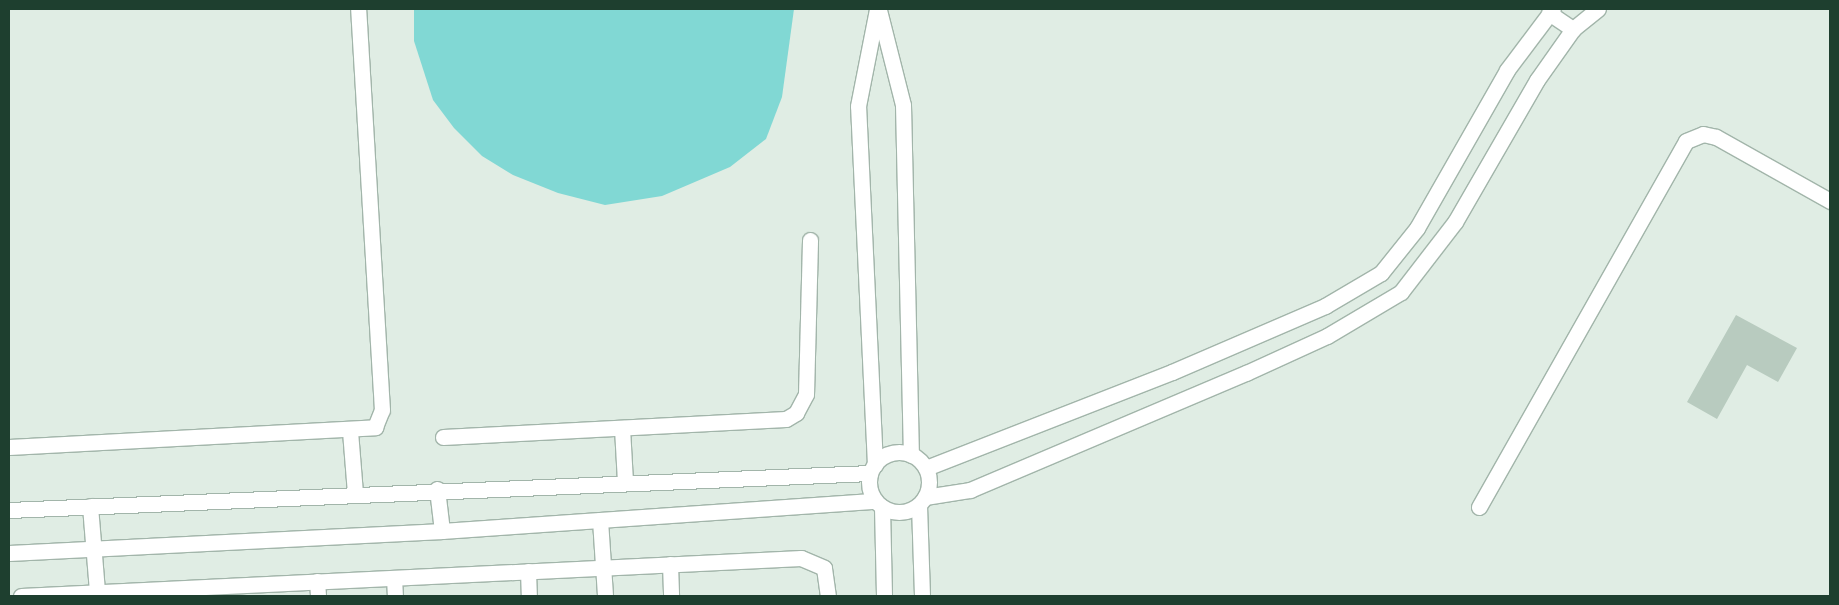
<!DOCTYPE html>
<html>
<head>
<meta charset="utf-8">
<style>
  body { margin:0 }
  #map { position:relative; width:1839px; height:605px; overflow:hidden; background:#e0ede4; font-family:"Archivo Narrow",sans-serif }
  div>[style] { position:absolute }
  .water>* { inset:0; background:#81d8d4 }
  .building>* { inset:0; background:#b8cbbf }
  .roads { filter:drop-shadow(1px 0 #a2b5aa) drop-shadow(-1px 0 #a2b5aa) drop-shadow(0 1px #a2b5aa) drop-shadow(0 -1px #a2b5aa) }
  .minor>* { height:15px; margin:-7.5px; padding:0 7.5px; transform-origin:7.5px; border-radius:7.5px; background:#fff }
  .minor>.ring { margin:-7.5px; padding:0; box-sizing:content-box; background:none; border:15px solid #fff; border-radius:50% }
  span { translate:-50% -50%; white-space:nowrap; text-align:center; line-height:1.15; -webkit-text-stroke:4px #f0f9f3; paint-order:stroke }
  .frame { position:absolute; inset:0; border:10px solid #1e3f2f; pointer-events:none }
</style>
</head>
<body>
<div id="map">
  <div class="water">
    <i style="clip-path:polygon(414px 9px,794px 9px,782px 97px,766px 139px,730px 167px,662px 196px,605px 205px,558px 193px,513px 175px,482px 156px,454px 128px,433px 100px,414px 41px)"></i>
  </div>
  <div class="building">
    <i style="clip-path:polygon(1736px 315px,1797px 348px,1778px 382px,1747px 365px,1717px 419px,1687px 402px)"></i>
  </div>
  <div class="roads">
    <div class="minor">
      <i style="left:879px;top:10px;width:98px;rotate:75.8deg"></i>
      <i style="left:903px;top:105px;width:350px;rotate:88.7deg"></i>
      <i style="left:1549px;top:13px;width:29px;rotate:34deg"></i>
      <i style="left:622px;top:428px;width:54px;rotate:86.8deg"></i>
      <i style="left:350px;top:431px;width:62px;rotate:85.4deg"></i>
      <i style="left:443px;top:437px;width:343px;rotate:-3deg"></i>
      <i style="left:786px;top:419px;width:12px;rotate:-31deg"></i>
      <i style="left:796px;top:413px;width:21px;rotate:-62deg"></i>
      <i style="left:806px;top:394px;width:154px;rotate:-88.5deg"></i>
      <i style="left:9px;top:447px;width:367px;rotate:-3.1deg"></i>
      <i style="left:375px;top:427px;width:18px;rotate:-68deg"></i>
      <i style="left:382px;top:410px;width:402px;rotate:-93.4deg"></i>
      <i class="ring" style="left:869px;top:452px;width:45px;height:45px"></i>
      <i style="left:875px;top:465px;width:359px;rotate:-92.7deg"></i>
      <i style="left:858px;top:106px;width:99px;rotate:-78.9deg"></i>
      <i style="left:926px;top:468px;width:264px;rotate:-21.3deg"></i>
      <i style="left:1172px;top:372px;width:167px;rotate:-23.3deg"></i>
      <i style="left:1325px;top:306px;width:65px;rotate:-30.5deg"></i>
      <i style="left:1381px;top:273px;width:58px;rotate:-51.3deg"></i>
      <i style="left:1417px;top:228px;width:182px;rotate:-60.3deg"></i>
      <i style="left:1507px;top:70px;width:76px;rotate:-53deg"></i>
      <i style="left:437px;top:489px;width:42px;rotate:83.2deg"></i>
      <i style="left:925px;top:497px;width:46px;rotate:-8.8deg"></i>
      <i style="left:970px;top:490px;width:300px;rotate:-23deg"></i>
      <i style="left:1246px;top:373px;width:89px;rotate:-24.6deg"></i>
      <i style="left:1327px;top:336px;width:86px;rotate:-30.7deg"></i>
      <i style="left:1401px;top:292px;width:88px;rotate:-52.4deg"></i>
      <i style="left:1455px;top:222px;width:164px;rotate:-60deg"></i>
      <i style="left:1537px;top:80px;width:62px;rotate:-54.8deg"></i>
      <i style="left:1573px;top:29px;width:32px;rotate:-39deg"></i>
      <i style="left:919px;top:505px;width:91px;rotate:88.1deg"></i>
      <i style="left:90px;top:506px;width:86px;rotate:85.3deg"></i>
      <i style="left:882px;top:507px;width:89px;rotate:88.7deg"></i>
      <i style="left:1479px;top:507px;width:420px;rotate:-60.5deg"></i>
      <i style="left:1686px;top:141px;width:18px;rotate:-22deg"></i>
      <i style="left:1703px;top:134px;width:13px;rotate:13deg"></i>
      <i style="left:1716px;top:137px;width:131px;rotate:29.3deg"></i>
      <i style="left:9px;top:510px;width:862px;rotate:-2.46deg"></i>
      <i style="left:600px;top:520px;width:76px;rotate:86.2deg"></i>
      <i style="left:9px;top:553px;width:434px;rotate:-2.9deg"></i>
      <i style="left:442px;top:531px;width:434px;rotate:-4deg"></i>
      <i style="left:670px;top:564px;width:32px;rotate:88deg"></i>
      <i style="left:528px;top:571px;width:25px;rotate:88deg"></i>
      <i style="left:394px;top:578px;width:18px;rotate:87deg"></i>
      <i style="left:317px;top:581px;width:15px;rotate:86deg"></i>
      <i style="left:21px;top:596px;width:781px;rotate:-2.79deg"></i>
      <i style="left:801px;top:558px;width:25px;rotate:23deg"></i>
      <i style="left:824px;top:568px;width:28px;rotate:82deg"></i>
    </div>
  </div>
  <div class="frame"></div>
</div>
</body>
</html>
